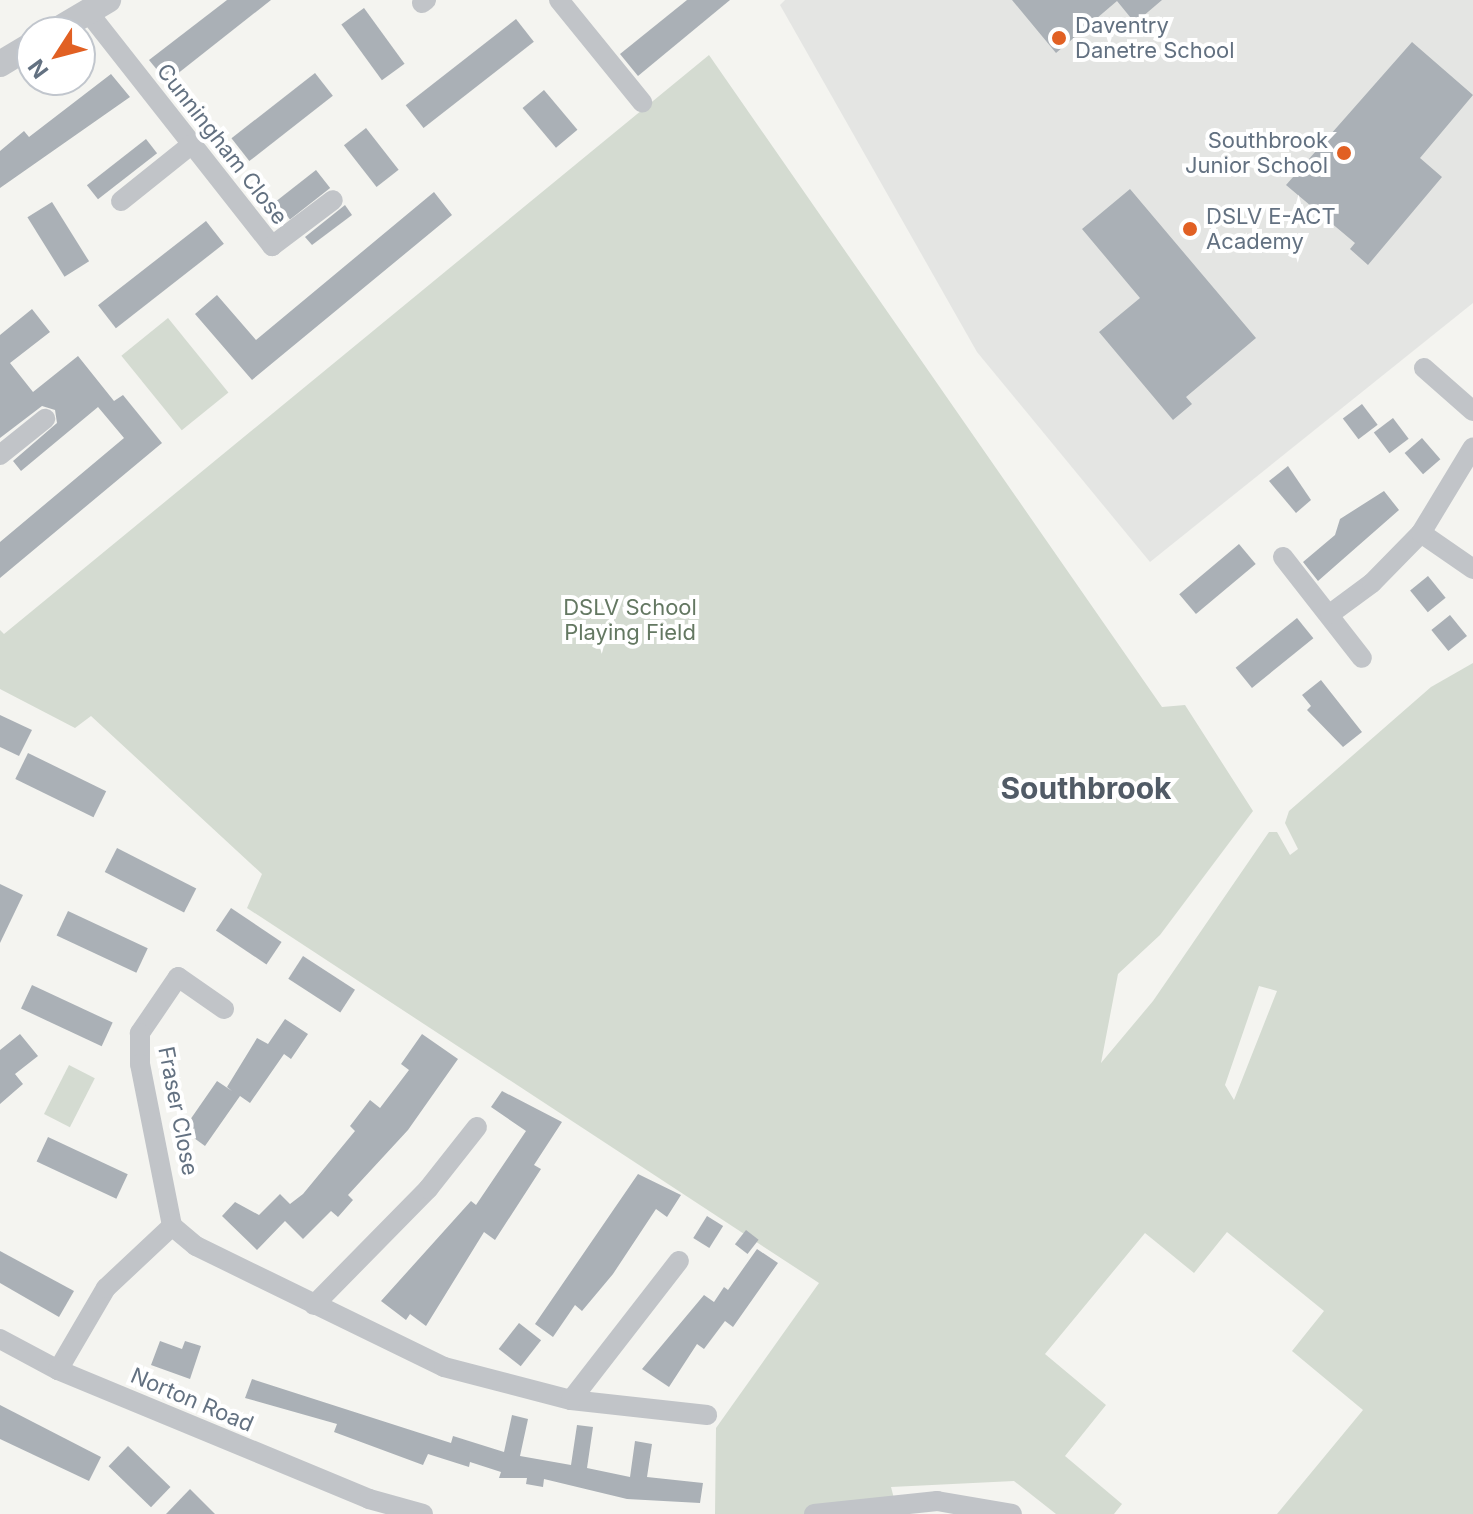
<!DOCTYPE html>
<html>
<head>
<meta charset="utf-8">
<style>
  body { margin:0 }
  #map { position:relative; width:1473px; height:1514px; overflow:hidden; background:#f4f4f0; font-family:Inter,sans-serif }
  div>[style] { position:absolute }
  .built>* { inset:0; background:#e4e5e3 }
  .green>* { inset:0; background:#d4dbd1; transform-origin:0 0 }
  .building>* { inset:0; background:#aab0b6; transform-origin:0 0 }
  .minor>* { height:20px; margin:-10px; padding:0 10px; transform-origin:10px; border-radius:10px; background:#c1c4c8 }
  .tertiary>* { height:26px; margin:-13px; padding:0 13px; transform-origin:13px; border-radius:13px; background:#c1c4c8 }
  .dots>* { width:22px; height:22px; translate:-50% -50%; box-sizing:border-box; border:4px solid #fff; border-radius:50% }
  span { translate:-50% -50%; white-space:nowrap; text-align:center; line-height:1.15; -webkit-text-stroke:8px #fff; paint-order:stroke }
  .poi-label { font-size:22px; color:#637181 }
  .left { translate:0 -50%; text-align:left }
  .right { translate:-100% -50%; text-align:right }
  .street-label { font-size:22px; color:#637181 }
  .park-label { font-size:22px; color:#647862 }
  .district-label { font-size:30px; color:#515b66; font-weight:700 }
  .north { position:absolute; left:16px; top:16px; width:80px; height:80px; box-sizing:border-box; background:#fff; border:2px solid #c1c6cd; border-radius:50%; rotate:234deg; font-size:22px; font-weight:700; line-height:32px; text-align:center; color:#637181 }
  .north::after { content:''; display:block; margin:auto; width:28px; height:36px; background:#e16023; clip-path:polygon(50% 0,100% 100%,50% 72%,0 100%) }
</style>
</head>
<body>
<div id="map">
  <div class="built">
    <i style="clip-path:polygon(785px 0,1473px 0,1473px 303px,1150px 562px,977px 352px,780px 5px)"></i>
  </div>
  <div class="green">
    <i style="clip-path:polygon(evenodd,709px 55px,1162px 707px,1185px 705px,1253px 811px,1160px 935px,1118px 974px,1101px 1063px,1153px 1001px,1269px 832px,1277px 832px,1290px 855px,1298px 849px,1285px 823px,1289px 811px,1431px 687px,1473px 663px,1473px 1514px,1277px 1514px,1363px 1410px,1292px 1351px,1324px 1311px,1227px 1232px,1194px 1273px,1145px 1233px,1045px 1354px,1106px 1405px,1065px 1456px,1122px 1504px,1114px 1514px,1056px 1514px,1014px 1481px,891px 1487px,898px 1514px,715px 1514px,716px 1428px,819px 1283px,247px 908px,262px 874px,91px 716px,75px 728px,0 689px,0 630px,4px 634px,709px 55px,1259px 986px,1277px 991px,1234px 1100px,1225px 1085px,1259px 986px)"></i>
    <i style="left:168px;top:318px;width:96px;height:60px;rotate:51deg"></i>
    <i style="left:69px;top:1065px;width:29px;height:55px;rotate:27deg"></i>
  </div>
  <div class="building">
    <i style="clip-path:polygon(227px 0,271px 0,167px 82px,149px 60px)"></i>
    <i style="clip-path:polygon(687px 0,730px 0,638px 76px,620px 54px)"></i>
    <i style="clip-path:polygon(1012px 0,1162px 0,1135px 23px,1117px 1px,1056px 53px)"></i>
    <i style="left:364px;top:8px;width:69px;height:28px;rotate:54deg"></i>
    <i style="left:516px;top:19px;width:29px;height:140px;rotate:52deg"></i>
    <i style="clip-path:polygon(1412px 42px,1473px 95px,1420px 158px,1442px 177px,1368px 265px,1350px 249px,1355px 243px,1286px 185px)"></i>
    <i style="left:315px;top:73px;width:29px;height:106px;rotate:52deg"></i>
    <i style="clip-path:polygon(111px 74px,130px 97px,0 188px,0 151px,24px 131px,29px 137px)"></i>
    <i style="left:544px;top:90px;width:52px;height:28px;rotate:50deg"></i>
    <i style="left:366px;top:128px;width:53px;height:28px;rotate:52deg"></i>
    <i style="left:146px;top:139px;width:18px;height:75px;rotate:52deg"></i>
    <i style="left:316px;top:170px;width:23px;height:51px;rotate:52deg"></i>
    <i style="clip-path:polygon(1130px 189px,1256px 338px,1186px 397px,1192px 404px,1173px 420px,1099px 332px,1140px 298px,1082px 229px)"></i>
    <i style="clip-path:polygon(434px 192px,452px 215px,252px 380px,195px 314px,217px 295px,256px 340px)"></i>
    <i style="left:52px;top:202px;width:70px;height:29px;rotate:58deg"></i>
    <i style="clip-path:polygon(345px 205px,352px 215px,312px 245px,305px 237px)"></i>
    <i style="left:206px;top:221px;width:29px;height:137px;rotate:52deg"></i>
    <i style="clip-path:polygon(32px 309px,50px 332px,10px 363px,33px 392px,78px 356px,114px 401px,123px 395px,162px 443px,0 578px,0 542px,124px 438px,98px 407px,21px 471px,13px 461px,57px 423px,55px 410px,42px 406px,0 438px,0 335px)"></i>
    <i style="left:1362px;top:404px;width:26px;height:24px;rotate:53deg"></i>
    <i style="left:1393px;top:418px;width:26px;height:24px;rotate:53deg"></i>
    <i style="left:1422px;top:438px;width:28px;height:23px;rotate:49deg"></i>
    <i style="clip-path:polygon(1288px 466px,1311px 500px,1296px 513px,1269px 481px)"></i>
    <i style="clip-path:polygon(1384px 491px,1399px 510px,1318px 581px,1303px 562px,1335px 535px,1340px 519px)"></i>
    <i style="left:1239px;top:544px;width:26px;height:78px;rotate:50deg"></i>
    <i style="left:1428px;top:576px;width:28px;height:23px;rotate:51deg"></i>
    <i style="left:1450px;top:615px;width:27px;height:24px;rotate:51deg"></i>
    <i style="left:1297px;top:618px;width:26px;height:79px;rotate:51deg"></i>
    <i style="clip-path:polygon(1321px 680px,1362px 732px,1343px 747px,1307px 710px,1311px 706px,1302px 695px)"></i>
    <i style="clip-path:polygon(0 715px,32px 730px,19px 756px,0 747px)"></i>
    <i style="left:28px;top:753px;width:87px;height:29px;rotate:26deg"></i>
    <i style="left:117px;top:848px;width:89px;height:27px;rotate:27deg"></i>
    <i style="clip-path:polygon(0 884px,23px 895px,0 943px)"></i>
    <i style="left:231px;top:908px;width:61px;height:27px;rotate:34deg"></i>
    <i style="left:68px;top:911px;width:88px;height:27px;rotate:25deg"></i>
    <i style="left:303px;top:956px;width:62px;height:27px;rotate:33deg"></i>
    <i style="left:32px;top:985px;width:89px;height:26px;rotate:25deg"></i>
    <i style="clip-path:polygon(285px 1019px,308px 1034px,291px 1059px,284px 1054px,250px 1103px,240px 1096px,205px 1146px,183px 1130px,217px 1081px,232px 1091px,227px 1087px,257px 1038px,268px 1044px)"></i>
    <i style="clip-path:polygon(20px 1034px,38px 1056px,15px 1074px,23px 1084px,0 1104px,0 1050px)"></i>
    <i style="clip-path:polygon(422px 1034px,458px 1059px,408px 1130px,348px 1195px,353px 1200px,338px 1217px,331px 1211px,303px 1239px,285px 1221px,257px 1250px,222px 1216px,235px 1202px,259px 1215px,280px 1194px,290px 1204px,303px 1194px,355px 1131px,350px 1126px,370px 1100px,380px 1108px,409px 1070px,401px 1064px)"></i>
    <i style="clip-path:polygon(502px 1091px,562px 1122px,534px 1165px,541px 1169px,495px 1240px,484px 1232px,426px 1326px,410px 1314px,406px 1320px,381px 1301px,471px 1201px,476px 1205px,526px 1131px,491px 1107px)"></i>
    <i style="left:48px;top:1137px;width:88px;height:27px;rotate:25deg"></i>
    <i style="clip-path:polygon(638px 1174px,681px 1195px,667px 1217px,656px 1209px,613px 1274px,582px 1311px,575px 1305px,553px 1337px,535px 1324px)"></i>
    <i style="left:707px;top:1216px;width:19px;height:26px;rotate:32deg"></i>
    <i style="left:746px;top:1230px;width:16px;height:18px;rotate:38deg"></i>
    <i style="clip-path:polygon(757px 1249px,778px 1263px,733px 1327px,725px 1321px,704px 1349px,697px 1344px,669px 1387px,642px 1369px,704px 1295px,714px 1302px,724px 1287px,728px 1290px)"></i>
    <i style="clip-path:polygon(0 1251px,74px 1291px,59px 1317px,0 1283px)"></i>
    <i style="left:519px;top:1323px;width:28px;height:33px;rotate:38deg"></i>
    <i style="clip-path:polygon(160px 1341px,182px 1349px,185px 1341px,201px 1346px,190px 1379px,151px 1365px)"></i>
    <i style="clip-path:polygon(252px 1379px,451px 1443px,453px 1436px,504px 1452px,512px 1415px,528px 1419px,520px 1456px,571px 1465px,577px 1425px,593px 1427px,587px 1468px,630px 1477px,635px 1441px,652px 1444px,647px 1477px,703px 1483px,700px 1503px,627px 1499px,544px 1479px,543px 1487px,526px 1484px,527px 1478px,499px 1478px,501px 1472px,470px 1462px,469px 1467px,428px 1454px,423px 1465px,334px 1432px,337px 1424px,245px 1398px)"></i>
    <i style="clip-path:polygon(0 1405px,101px 1457px,89px 1481px,0 1439px)"></i>
    <i style="left:128px;top:1446px;width:59px;height:28px;rotate:44deg"></i>
    <i style="clip-path:polygon(190px 1489px,215px 1514px,166px 1514px)"></i>
  </div>
  <div class="minor">
    <i style="left:559px;top:0;width:132px;rotate:50.9deg"></i>
    <i style="left:422px;top:3px;width:5px;rotate:-37deg"></i>
    <i style="left:88px;top:12px;width:298px;rotate:51.8deg"></i>
    <i style="left:272px;top:246px;width:76px;rotate:-37deg"></i>
    <i style="left:121px;top:201px;width:90px;rotate:-38.7deg"></i>
    <i style="left:1424px;top:368px;width:65px;rotate:41.3deg"></i>
    <i style="left:0;top:455px;width:58px;rotate:-38.7deg"></i>
    <i style="left:1421px;top:533px;width:63px;rotate:34.7deg"></i>
    <i style="left:1283px;top:557px;width:128px;rotate:52deg"></i>
    <i style="left:1330px;top:614px;width:52px;rotate:-36.4deg"></i>
    <i style="left:1372px;top:583px;width:70px;rotate:-45.6deg"></i>
    <i style="left:1421px;top:533px;width:100px;rotate:-58.8deg"></i>
    <i style="left:224px;top:1009px;width:56px;rotate:-145.2deg"></i>
    <i style="left:178px;top:977px;width:68px;rotate:124.2deg"></i>
    <i style="left:140px;top:1033px;width:31px;rotate:90deg"></i>
    <i style="left:140px;top:1064px;width:165px;rotate:78.8deg"></i>
    <i style="left:172px;top:1226px;width:31px;rotate:40deg"></i>
    <i style="left:196px;top:1246px;width:276px;rotate:26deg"></i>
    <i style="left:444px;top:1367px;width:131px;rotate:14.6deg"></i>
    <i style="left:571px;top:1400px;width:137px;rotate:6.3deg"></i>
    <i style="left:314px;top:1305px;width:163px;rotate:-45.5deg"></i>
    <i style="left:428px;top:1189px;width:79px;rotate:-51.7deg"></i>
    <i style="left:0;top:1339px;width:66px;rotate:28.1deg"></i>
    <i style="left:58px;top:1370px;width:337px;rotate:22.5deg"></i>
    <i style="left:369px;top:1499px;width:56px;rotate:15.5deg"></i>
    <i style="left:58px;top:1370px;width:95px;rotate:-59.7deg"></i>
    <i style="left:106px;top:1288px;width:91px;rotate:-43.2deg"></i>
    <i style="left:571px;top:1400px;width:176px;rotate:-52.2deg"></i>
    <i style="left:814px;top:1514px;width:124px;rotate:-6deg"></i>
    <i style="left:937px;top:1501px;width:76px;rotate:9.8deg"></i>
  </div>
  <div class="tertiary">
    <i style="left:54px;top:32px;width:63px;rotate:-30.7deg"></i>
    <i style="left:0;top:64px;width:37px;rotate:-31deg"></i>
  </div>
  <div class="dots">
    <i style="left:1059px;top:38px;background:#e16023"></i>
    <i style="left:1344px;top:153px;background:#e16023"></i>
    <i style="left:1190px;top:229px;background:#e16023"></i>
  </div>
  <div class="poi-label">
    <span class="left" style="left:1075px;top:38px">Daventry<br>Danetre School</span>
    <span class="right" style="left:1328px;top:153px">Southbrook<br>Junior School</span>
    <span class="left" style="left:1206px;top:229px">DSLV E-ACT<br>Academy</span>
  </div>
  <div class="street-label">
    <span style="left:222px;top:144px;rotate:52deg">Cunningham Close</span>
    <span style="left:178px;top:1111px;rotate:79deg">Fraser Close</span>
    <span style="left:192px;top:1400px;rotate:23deg">Norton Road</span>
  </div>
  <div class="park-label">
    <span style="left:630px;top:620px">DSLV School<br>Playing Field</span>
  </div>
  <div class="district-label">
    <span style="left:1086px;top:788px">Southbrook</span>
  </div>
  <div class="north">N</div>
</div>
</body>
</html>
